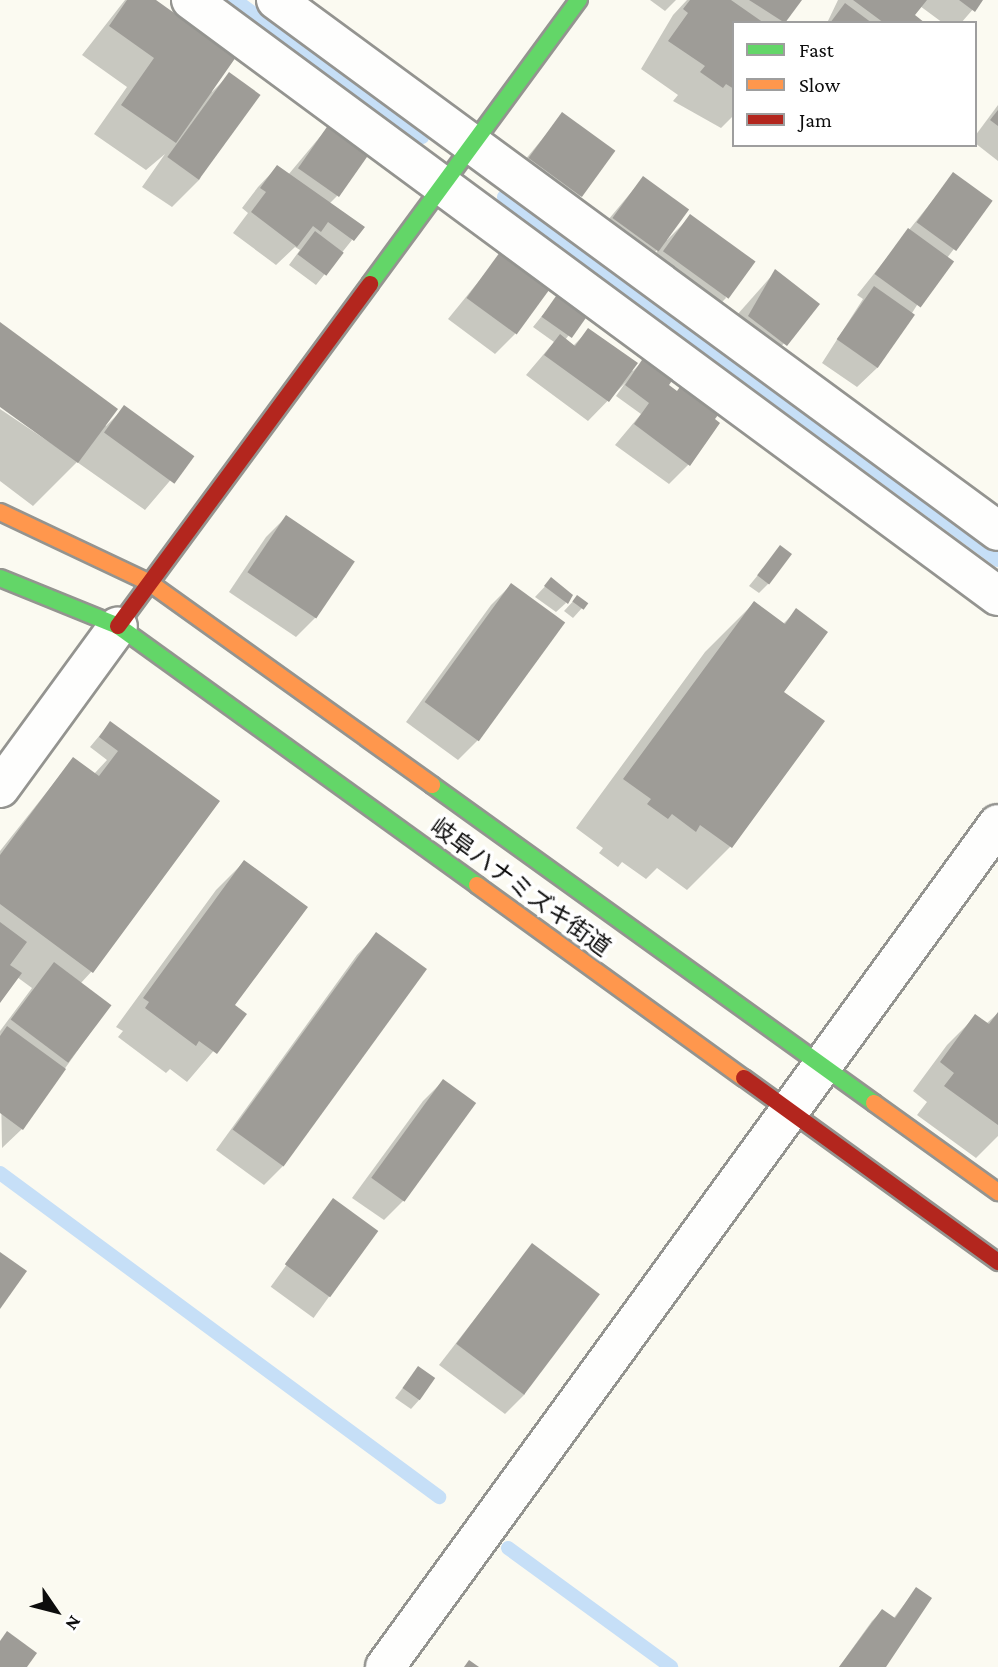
<!DOCTYPE html>
<html>
<head>
<meta charset="utf-8">
<style>
  body { margin:0 }
  #map { position:relative; width:998px; height:1667px; overflow:hidden; background:#fbfaf1; font-family:"Crimson Pro","Noto Sans JP",serif }
  div>[style] { position:absolute }
  .shadow>* { inset:0; background:#0003; transform-origin:0 0 }
  .stream>* { height:14px; margin:-7px; padding:0 7px; transform-origin:7px; border-radius:7px; background:#c6dff7 }
  .building>* { inset:0; background:#9e9c97; transform-origin:0 0 }
  .roads { filter:drop-shadow(2px 0 #949490) drop-shadow(-2px 0 #949490) drop-shadow(0 2px #949490) drop-shadow(0 -2px #949490) }
  .street>* { height:38px; margin:-19px; padding:0 19px; transform-origin:19px; border-radius:19px; background:#fefefd }
  .fast>* { height:16px; margin:-8px; padding:0 8px; transform-origin:8px; border-radius:8px; background:#63d668 }
  .slow>* { height:16px; margin:-8px; padding:0 8px; transform-origin:8px; border-radius:8px; background:#ff974d }
  .jam>* { height:16px; margin:-8px; padding:0 8px; transform-origin:8px; border-radius:8px; background:#b3261e }
  span { translate:-50% -50%; white-space:nowrap; text-align:center; line-height:1.15; -webkit-text-stroke:7px #fff; paint-order:stroke }
  .street-label { font-size:24px; color:#0d0d0d }
  .legend { position:absolute; left:732px; top:21px; width:245px; height:126px; box-sizing:border-box; background:#fff; border:2px solid #9e9e9e; margin:0; padding:9px 12px; list-style:none; font-size:21px; color:#0d0d0d }
  .legend li { display:flex; align-items:center; gap:14px; height:35px }
  .legend b { width:35px; border:2px solid #9e9e9e }
  .north { position:absolute; left:21px; top:1576px; width:70px; height:70px; -webkit-text-stroke:5px #fff; paint-order:stroke; rotate:125deg; font-size:19px; font-weight:700; line-height:28px; text-align:center; color:#0d0d0d }
  .north::after { content:''; display:block; margin:auto; width:24px; height:32px; background:#0d0d0d; clip-path:polygon(50% 0,100% 100%,50% 72%,0 100%) }
</style>
</head>
<body>
<div id="map">
  <div class="shadow">
    <i style="clip-path:polygon(125px 0,153px 0,212px 92px,229px 75px,200px 179px,172px 207px,142px 187px,165px 154px,146px 170px,94px 134px,127px 87px,82px 55px)"></i>
    <i style="clip-path:polygon(650px 0,676px 0,665px 11px)"></i>
    <i style="clip-path:polygon(687px 0,799px 0,783px 23px,734px 23px,734px 115px,721px 128px,673px 101px,678px 95px,641px 69px,673px 15px)"></i>
    <i style="clip-path:polygon(838px 0,981px 0,961px 23px,943px 23px,920px 6px,913px 16px,921px 23px,827px 23px)"></i>
    <i style="clip-path:polygon(998px 105px,998px 161px,975px 143px,975px 136px)"></i>
    <i style="clip-path:polygon(563px 114px,581px 196px,561px 216px,510px 178px)"></i>
    <i style="clip-path:polygon(329px 126px,337px 196px,328px 205px,352px 240px,316px 285px,289px 265px,300px 250px,295px 247px,276px 265px,233px 233px,248px 213px,242px 208px,258px 187px,277px 167px,288px 175px)"></i>
    <i style="clip-path:polygon(953px 175px,990px 202px,947px 258px,877px 368px,857px 387px,822px 363px,863px 299px,857px 295px)"></i>
    <i style="clip-path:polygon(643px 178px,667px 240px,691px 216px,726px 298px,707px 317px,644px 272px,659px 248px,637px 271px,593px 238px)"></i>
    <i style="clip-path:polygon(501px 254px,515px 334px,495px 354px,448px 319px)"></i>
    <i style="clip-path:polygon(775px 272px,817px 304px,758px 374px,729px 324px)"></i>
    <i style="clip-path:polygon(562px 291px,589px 310px,565px 340px,573px 346px,589px 330px,633px 371px,647px 357px,661px 393px,712px 419px,689px 464px,669px 484px,615px 445px,641px 414px,616px 396px,626px 382px,588px 421px,526px 375px,554px 342px,533px 327px)"></i>
    <i style="clip-path:polygon(0 325px,106px 426px,124px 408px,191px 456px,145px 510px,77px 462px,33px 506px,0 481px,0 409px,73px 458px,0 404px)"></i>
    <i style="clip-path:polygon(286px 517px,353px 562px,316px 617px,296px 637px,229px 592px,266px 537px)"></i>
    <i style="clip-path:polygon(780px 548px,768px 584px,759px 593px,749px 586px)"></i>
    <i style="clip-path:polygon(551px 580px,566px 603px,556px 612px,535px 597px)"></i>
    <i style="clip-path:polygon(511px 585px,563px 623px,478px 740px,458px 760px,406px 722px,491px 605px)"></i>
    <i style="clip-path:polygon(577px 597px,582px 608px,573px 618px,564px 611px)"></i>
    <i style="clip-path:polygon(754px 603px,783px 624px,796px 611px,782px 692px,822px 722px,730px 847px,687px 890px,657px 868px,646px 879px,622px 862px,618px 867px,599px 853px,603px 848px,576px 828px,705px 652px)"></i>
    <i style="clip-path:polygon(110px 723px,129px 736px,92px 971px,80px 984px,110px 1005px,22px 1129px,2px 1148px,0 1031px,32px 988px,17px 977px,0 1000px,0 851px,73px 759px,94px 774px,107px 760px,90px 747px)"></i>
    <i style="clip-path:polygon(244px 862px,233px 1005px,245px 1014px,187px 1082px,170px 1069px,166px 1073px,118px 1037px,123px 1031px,116px 1027px,216px 890px)"></i>
    <i style="clip-path:polygon(376px 935px,284px 1165px,264px 1185px,216px 1150px,357px 955px)"></i>
    <i style="clip-path:polygon(998px 1013px,998px 1136px,976px 1158px,917px 1115px,927px 1102px,913px 1091px,947px 1045px,976px 1016px,986px 1024px)"></i>
    <i style="clip-path:polygon(443px 1081px,404px 1200px,384px 1220px,352px 1198px,423px 1101px)"></i>
    <i style="left:333px;top:1201px;width:53px;height:106px;rotate:36deg"></i>
    <i style="clip-path:polygon(532px 1245px,525px 1394px,505px 1414px,439px 1365px)"></i>
    <i style="clip-path:polygon(418px 1368px,420px 1399px,411px 1409px,395px 1398px)"></i>
    <i style="clip-path:polygon(916px 1589px,883px 1667px,839px 1667px,872px 1621px,882px 1611px,893px 1619px)"></i>
  </div>
  <div class="stream">
    <i style="left:235px;top:0;width:232px;rotate:36.2deg"></i>
    <i style="left:504px;top:197px;width:613px;rotate:36.31deg"></i>
    <i style="left:0;top:1173px;width:546px;rotate:36.43deg"></i>
    <i style="left:508px;top:1548px;width:202px;rotate:36.1deg"></i>
  </div>
  <div class="building">
    <i style="clip-path:polygon(127px 0,156px 0,236px 57px,176px 143px,121px 105px,154px 58px,109px 26px)"></i>
    <i style="clip-path:polygon(690px 0,731px 0,764px 23px,734px 23px,734px 89px,726px 84px,723px 88px,700px 72px,705px 66px,668px 41px,688px 13px,683px 9px)"></i>
    <i style="clip-path:polygon(749px 0,802px 0,785px 23px)"></i>
    <i style="clip-path:polygon(853px 0,927px 0,915px 15px,925px 23px,884px 23px)"></i>
    <i style="clip-path:polygon(959px 0,983px 0,975px 12px)"></i>
    <i style="clip-path:polygon(845px 3px,872px 23px,830px 23px)"></i>
    <i style="left:229px;top:72px;width:39px;height:105px;rotate:36deg"></i>
    <i style="clip-path:polygon(998px 110px,998px 126px,990px 120px)"></i>
    <i style="left:562px;top:112px;width:66px;height:57px;rotate:36deg"></i>
    <i style="left:329px;top:124px;width:50px;height:54px;rotate:35deg"></i>
    <i style="clip-path:polygon(277px 165px,365px 227px,354px 241px,328px 222px,321px 232px,313px 226px,297px 247px,251px 212px,266px 192px,260px 188px)"></i>
    <i style="left:953px;top:172px;width:49px;height:62px;rotate:36deg"></i>
    <i style="left:643px;top:176px;width:57px;height:52px;rotate:36deg"></i>
    <i style="left:690px;top:214px;width:81px;height:46px;rotate:36deg"></i>
    <i style="left:908px;top:228px;width:57px;height:57px;rotate:36deg"></i>
    <i style="left:315px;top:231px;width:36px;height:29px;rotate:37deg"></i>
    <i style="left:500px;top:252px;width:62px;height:57px;rotate:36deg"></i>
    <i style="clip-path:polygon(775px 269px,820px 304px,787px 346px,748px 316px)"></i>
    <i style="left:874px;top:286px;width:50px;height:65px;rotate:35deg"></i>
    <i style="left:561px;top:289px;width:37px;height:34px;rotate:35deg"></i>
    <i style="clip-path:polygon(0 322px,118px 409px,78px 463px,0 407px)"></i>
    <i style="clip-path:polygon(588px 328px,638px 363px,609px 402px,544px 355px,560px 334px,575px 346px)"></i>
    <i style="clip-path:polygon(646px 354px,676px 375px,669px 385px,677px 391px,682px 384px,721px 411px,715px 419px,720px 423px,690px 466px,634px 424px,649px 403px,625px 385px)"></i>
    <i style="left:124px;top:405px;width:87px;height:34px;rotate:36deg"></i>
    <i style="left:286px;top:515px;width:83px;height:69px;rotate:34deg"></i>
    <i style="left:780px;top:545px;width:15px;height:38px;rotate:37deg"></i>
    <i style="clip-path:polygon(551px 577px,573px 595px,568px 604px,544px 586px)"></i>
    <i style="left:511px;top:583px;width:67px;height:147px;rotate:36deg"></i>
    <i style="left:577px;top:595px;width:14px;height:8px;rotate:36deg"></i>
    <i style="clip-path:polygon(754px 601px,785px 624px,796px 608px,828px 632px,784px 692px,825px 721px,732px 848px,700px 825px,696px 832px,672px 814px,668px 819px,647px 804px,651px 799px,623px 779px)"></i>
    <i style="clip-path:polygon(110px 721px,220px 801px,93px 973px,0 904px,0 855px,73px 757px,99px 776px,118px 751px,99px 737px)"></i>
    <i style="clip-path:polygon(244px 860px,308px 907px,235px 1005px,247px 1014px,217px 1054px,199px 1041px,196px 1046px,145px 1008px,149px 1002px,143px 998px)"></i>
    <i style="clip-path:polygon(0 922px,27px 942px,10px 965px,22px 973px,0 1003px)"></i>
    <i style="left:376px;top:932px;width:63px;height:244px;rotate:36deg"></i>
    <i style="left:54px;top:962px;width:72px;height:72px;rotate:37deg"></i>
    <i style="clip-path:polygon(998px 1012px,998px 1125px,944px 1086px,954px 1073px,940px 1062px,975px 1014px,989px 1024px)"></i>
    <i style="clip-path:polygon(7px 1026px,66px 1069px,23px 1130px,0 1113px,0 1036px)"></i>
    <i style="left:443px;top:1079px;width:41px;height:122px;rotate:36deg"></i>
    <i style="left:333px;top:1198px;width:56px;height:82px;rotate:36deg"></i>
    <i style="left:532px;top:1243px;width:85px;height:126px;rotate:37deg"></i>
    <i style="clip-path:polygon(0 1252px,27px 1271px,0 1309px)"></i>
    <i style="left:418px;top:1366px;width:21px;height:27px;rotate:35deg"></i>
    <i style="clip-path:polygon(916px 1587px,932px 1598px,886px 1667px,839px 1667px,882px 1609px,895px 1618px)"></i>
    <i style="clip-path:polygon(7px 1631px,37px 1653px,27px 1667px,0 1667px,0 1641px)"></i>
    <i style="clip-path:polygon(469px 1660px,479px 1667px,464px 1667px)"></i>
  </div>
  <div class="roads">
    <div class="street">
      <i style="left:191px;top:0;width:1003px;rotate:36.45deg"></i>
      <i style="left:276px;top:0;width:896px;rotate:36.33deg"></i>
      <i style="left:0;top:788px;width:200px;rotate:-53.9deg"></i>
      <i style="left:385px;top:1667px;width:1042px;rotate:-53.98deg"></i>
    </div>
    <div class="fast">
      <i style="left:370px;top:284px;width:353px;rotate:-53.7deg"></i>
      <i style="left:0;top:578px;width:127px;rotate:22.1deg"></i>
      <i style="left:118px;top:626px;width:443px;rotate:35.8deg"></i>
      <i style="left:432px;top:785px;width:545px;rotate:35.73deg"></i>
    </div>
    <div class="slow">
      <i style="left:0;top:512px;width:166px;rotate:25.3deg"></i>
      <i style="left:150px;top:583px;width:347px;rotate:35.6deg"></i>
      <i style="left:477px;top:885px;width:329px;rotate:35.9deg"></i>
      <i style="left:874px;top:1103px;width:153px;rotate:35.7deg"></i>
    </div>
    <div class="jam">
      <i style="left:118px;top:626px;width:425px;rotate:-53.6deg"></i>
      <i style="left:744px;top:1078px;width:314px;rotate:35.9deg"></i>
    </div>
  </div>
  <div class="street-label">
    <span style="left:521px;top:887px;rotate:36deg">岐阜ハナミズキ街道</span>
  </div>
  <ul class="legend">
  <li><b style="height:9px;background:#63d668"></b>Fast</li>
  <li><b style="height:9px;background:#ff974d"></b>Slow</li>
  <li><b style="height:9px;background:#b3261e"></b>Jam</li>
  </ul>
  <div class="north">N</div>
</div>
</body>
</html>
